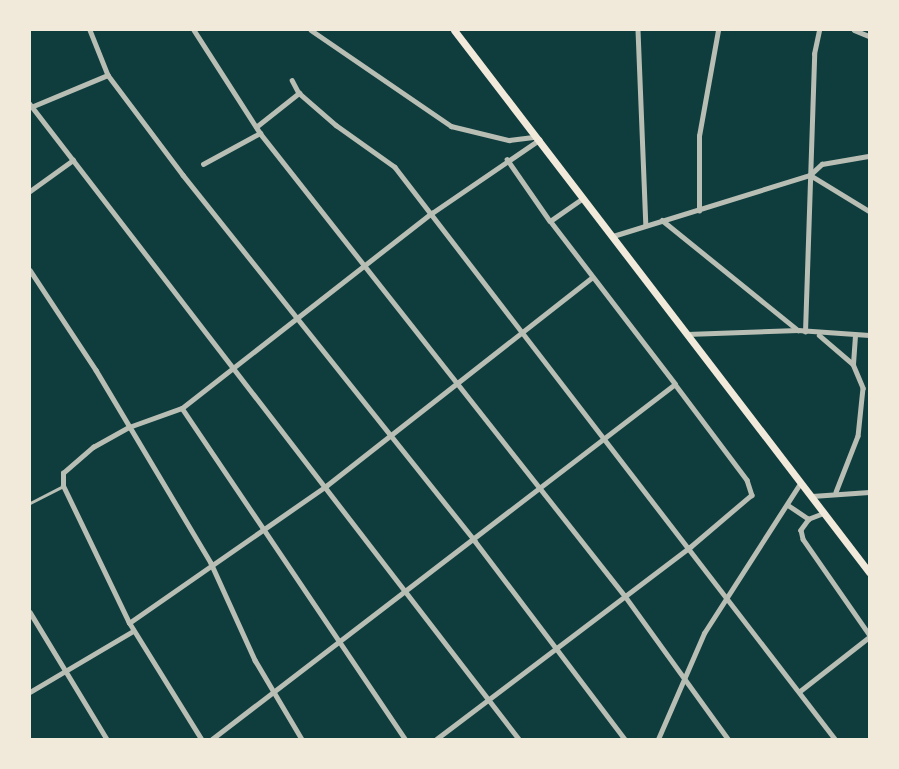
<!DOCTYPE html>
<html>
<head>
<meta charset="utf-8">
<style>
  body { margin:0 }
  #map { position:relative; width:899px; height:769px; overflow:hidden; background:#0f3d3e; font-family:"Libre Baskerville",serif }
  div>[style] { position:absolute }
  .pedestrian>* { height:3px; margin:-1.5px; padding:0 1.5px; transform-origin:1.5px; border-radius:1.5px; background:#b8beb3 }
  .minor>* { height:4.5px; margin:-2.25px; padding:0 2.25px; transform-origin:2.25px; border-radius:2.25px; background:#b8beb3 }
  .tertiary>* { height:5px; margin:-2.5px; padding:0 2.5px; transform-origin:2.5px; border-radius:2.5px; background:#b8beb3 }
  .primary>* { height:7px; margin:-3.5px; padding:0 3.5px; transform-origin:3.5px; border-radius:3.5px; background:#f1e9da }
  span { translate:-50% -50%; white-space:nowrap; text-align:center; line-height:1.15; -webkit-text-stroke:5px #f1e9da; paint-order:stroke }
  .frame { position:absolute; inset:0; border:31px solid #f1e9da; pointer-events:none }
</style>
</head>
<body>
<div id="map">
  <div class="pedestrian">
    <i style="left:30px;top:503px;width:37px;rotate:-27deg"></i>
  </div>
  <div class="minor">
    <i style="left:90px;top:30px;width:48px;rotate:68.2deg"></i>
    <i style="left:108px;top:75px;width:125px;rotate:53.1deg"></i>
    <i style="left:183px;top:175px;width:468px;rotate:51.4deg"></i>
    <i style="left:475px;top:541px;width:248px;rotate:52.9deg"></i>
    <i style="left:194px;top:30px;width:122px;rotate:57.3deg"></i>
    <i style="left:260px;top:133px;width:590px;rotate:51.75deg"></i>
    <i style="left:625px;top:596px;width:176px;rotate:54.2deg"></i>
    <i style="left:311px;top:30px;width:170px;rotate:34.4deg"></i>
    <i style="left:451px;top:126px;width:60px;rotate:13.6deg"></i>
    <i style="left:509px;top:140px;width:26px;rotate:-7deg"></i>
    <i style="left:638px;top:30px;width:195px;rotate:87.7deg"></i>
    <i style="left:854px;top:30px;width:16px;rotate:22deg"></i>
    <i style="left:292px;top:80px;width:15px;rotate:62deg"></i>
    <i style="left:299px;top:93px;width:49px;rotate:40.9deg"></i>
    <i style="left:336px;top:125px;width:72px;rotate:35.4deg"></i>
    <i style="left:395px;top:167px;width:722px;rotate:52.43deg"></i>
    <i style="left:30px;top:104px;width:801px;rotate:52.4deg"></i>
    <i style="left:31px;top:107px;width:83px;rotate:-22.6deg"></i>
    <i style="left:256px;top:127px;width:55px;rotate:-38.3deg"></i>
    <i style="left:507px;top:159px;width:75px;rotate:55.3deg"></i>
    <i style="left:203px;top:164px;width:65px;rotate:-28.5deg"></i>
    <i style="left:810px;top:175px;width:69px;rotate:31.4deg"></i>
    <i style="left:30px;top:191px;width:53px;rotate:-35.8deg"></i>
    <i style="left:699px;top:211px;width:75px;rotate:-90deg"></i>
    <i style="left:699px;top:136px;width:108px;rotate:-79.8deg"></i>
    <i style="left:662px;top:220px;width:175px;rotate:39deg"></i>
    <i style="left:613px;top:236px;width:206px;rotate:-17.2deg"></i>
    <i style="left:810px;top:175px;width:16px;rotate:-43deg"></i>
    <i style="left:822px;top:164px;width:48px;rotate:-9.7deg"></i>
    <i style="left:30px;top:270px;width:120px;rotate:56.6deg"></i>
    <i style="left:96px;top:370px;width:225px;rotate:59.2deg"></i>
    <i style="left:211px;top:563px;width:107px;rotate:65.6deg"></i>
    <i style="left:255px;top:660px;width:92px;rotate:59.3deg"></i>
    <i style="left:805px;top:332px;width:278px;rotate:-88.1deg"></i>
    <i style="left:814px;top:54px;width:25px;rotate:-78deg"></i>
    <i style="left:687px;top:334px;width:111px;rotate:-2.1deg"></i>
    <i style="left:798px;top:330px;width:71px;rotate:4deg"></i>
    <i style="left:819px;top:335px;width:45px;rotate:40.5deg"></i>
    <i style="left:853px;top:364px;width:26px;rotate:67deg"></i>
    <i style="left:863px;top:388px;width:48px;rotate:95.9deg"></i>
    <i style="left:858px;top:436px;width:60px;rotate:111.4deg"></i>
    <i style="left:853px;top:364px;width:29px;rotate:-86deg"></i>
    <i style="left:182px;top:408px;width:399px;rotate:56deg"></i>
    <i style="left:812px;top:496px;width:57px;rotate:-4deg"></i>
    <i style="left:788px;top:505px;width:25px;rotate:34deg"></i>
    <i style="left:825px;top:513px;width:17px;rotate:159deg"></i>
    <i style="left:809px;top:519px;width:14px;rotate:126deg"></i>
    <i style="left:801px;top:530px;width:9px;rotate:77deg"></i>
    <i style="left:803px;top:539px;width:116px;rotate:55.2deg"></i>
    <i style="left:30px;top:612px;width:149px;rotate:58.8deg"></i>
    <i style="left:129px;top:623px;width:240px;rotate:-34.8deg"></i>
    <i style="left:326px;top:486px;width:337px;rotate:-38.1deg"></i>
    <i style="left:800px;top:691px;width:88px;rotate:-38deg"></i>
    <i style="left:30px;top:692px;width:120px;rotate:-30.6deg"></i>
    <i style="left:201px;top:739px;width:137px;rotate:-121.8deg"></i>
    <i style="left:129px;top:623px;width:152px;rotate:-115.7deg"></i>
    <i style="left:63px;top:486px;width:13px;rotate:-90deg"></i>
    <i style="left:63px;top:473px;width:40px;rotate:-41deg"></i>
    <i style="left:93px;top:447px;width:41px;rotate:-29.1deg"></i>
    <i style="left:129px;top:427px;width:56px;rotate:-19.7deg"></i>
    <i style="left:182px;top:408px;width:317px;rotate:-38deg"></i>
    <i style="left:432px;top:213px;width:130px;rotate:-34.3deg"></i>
    <i style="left:212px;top:739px;width:583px;rotate:-37.48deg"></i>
    <i style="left:675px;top:384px;width:120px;rotate:53.1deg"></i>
    <i style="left:747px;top:480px;width:16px;rotate:72deg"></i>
    <i style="left:752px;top:495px;width:80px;rotate:139.6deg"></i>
    <i style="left:691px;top:547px;width:318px;rotate:142.9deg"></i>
  </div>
  <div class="tertiary">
    <i style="left:583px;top:198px;width:40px;rotate:145.1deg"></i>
    <i style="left:550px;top:221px;width:205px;rotate:52.5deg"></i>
    <i style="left:658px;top:739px;width:116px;rotate:-66.5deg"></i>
    <i style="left:704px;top:633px;width:179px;rotate:-57.3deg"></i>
  </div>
  <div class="primary">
    <i style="left:454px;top:30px;width:683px;rotate:52.56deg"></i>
  </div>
  <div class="frame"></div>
</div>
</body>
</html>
